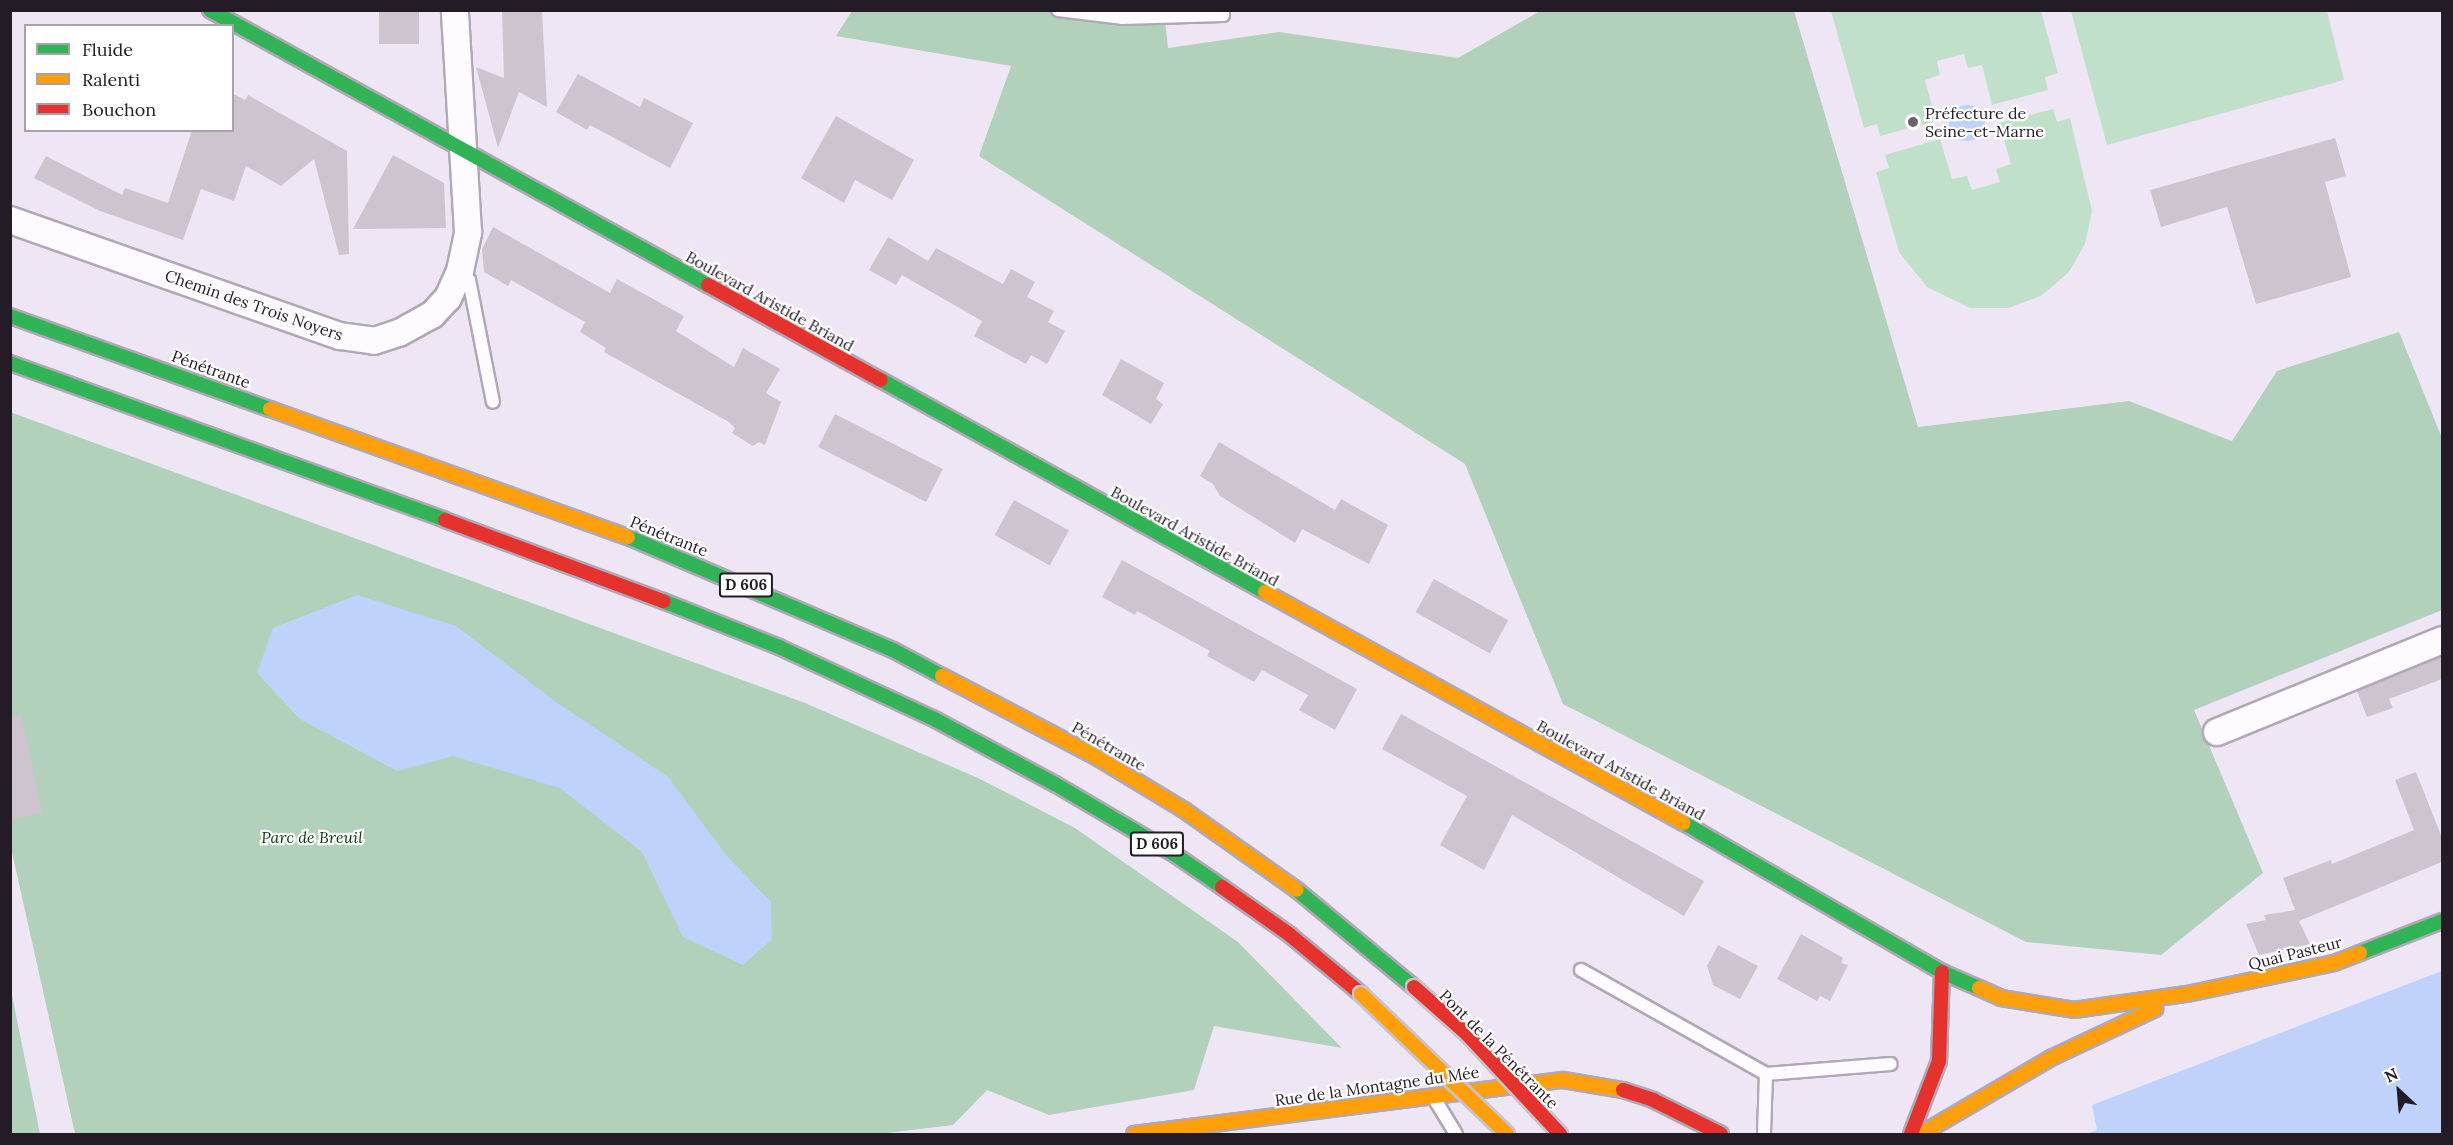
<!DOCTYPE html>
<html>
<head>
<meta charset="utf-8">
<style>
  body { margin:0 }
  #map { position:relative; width:2453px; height:1145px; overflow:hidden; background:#efe6f5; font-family:Lora,serif }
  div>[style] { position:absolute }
  .green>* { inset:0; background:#c1e0c9 }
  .forest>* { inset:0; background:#b1d1ba }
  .water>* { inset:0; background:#bed2fb }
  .round { border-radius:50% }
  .building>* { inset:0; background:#cdc4d0; transform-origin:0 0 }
  .roads { filter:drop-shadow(2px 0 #b0a8b5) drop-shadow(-2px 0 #b0a8b5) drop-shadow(0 2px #b0a8b5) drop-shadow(0 -2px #b0a8b5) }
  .lane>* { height:12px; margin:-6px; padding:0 6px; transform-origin:6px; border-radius:6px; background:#fdfbfe }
  .street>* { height:26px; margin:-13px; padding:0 13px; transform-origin:13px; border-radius:13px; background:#fdfbfe }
  .fast>* { height:14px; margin:-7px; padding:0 7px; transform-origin:7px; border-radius:7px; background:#30b455 }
  .slow>* { height:14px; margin:-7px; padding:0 7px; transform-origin:7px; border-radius:7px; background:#ff9f0a }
  .jam>* { height:14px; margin:-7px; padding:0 7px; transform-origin:7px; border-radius:7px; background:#e5322d }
  .bridges { filter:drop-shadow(2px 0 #c9c4cc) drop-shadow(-2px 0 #c9c4cc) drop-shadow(0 2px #c9c4cc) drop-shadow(0 -2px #c9c4cc) }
  .slow-bridge>* { height:14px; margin:-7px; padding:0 7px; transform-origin:7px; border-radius:7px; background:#ff9f0a }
  .jam-bridge>* { height:14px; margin:-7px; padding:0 7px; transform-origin:7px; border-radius:7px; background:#e5322d }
  .dots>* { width:16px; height:16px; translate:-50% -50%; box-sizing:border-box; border:3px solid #fff; border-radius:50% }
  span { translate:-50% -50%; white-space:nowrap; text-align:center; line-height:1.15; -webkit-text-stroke:4.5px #fff; paint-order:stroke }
  .shield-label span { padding:2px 4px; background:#fff; border:2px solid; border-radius:4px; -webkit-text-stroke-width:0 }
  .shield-label { font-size:15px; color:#231c27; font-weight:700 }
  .poi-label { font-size:16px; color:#231c27 }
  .left { translate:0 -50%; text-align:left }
  .street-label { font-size:16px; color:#231c27 }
  .park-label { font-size:16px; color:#083916; font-style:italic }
  .frame { position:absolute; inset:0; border:12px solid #231c27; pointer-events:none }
  .legend { position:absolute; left:24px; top:24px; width:210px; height:108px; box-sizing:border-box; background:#fff; border:2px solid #a7a4a9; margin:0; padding:8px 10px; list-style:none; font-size:18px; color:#231c27 }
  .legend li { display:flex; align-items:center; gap:12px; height:30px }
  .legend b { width:30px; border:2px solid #a7a4a9 }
  .north { position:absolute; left:2369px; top:1061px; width:60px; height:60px; -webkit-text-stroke:4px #fff; paint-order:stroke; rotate:334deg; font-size:16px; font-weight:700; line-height:24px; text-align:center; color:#231c27 }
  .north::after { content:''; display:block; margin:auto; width:21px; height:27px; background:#231c27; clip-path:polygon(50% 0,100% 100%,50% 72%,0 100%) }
</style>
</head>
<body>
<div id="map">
  <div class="green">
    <i style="clip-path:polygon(1831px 11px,2041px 11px,2058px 73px,2045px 77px,2048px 90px,1992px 105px,1982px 65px,1968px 68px,1964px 54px,1937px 61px,1940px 75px,1925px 80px,1936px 121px,1880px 136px,1877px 124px,1864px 128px)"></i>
    <i style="clip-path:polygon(2071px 11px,2327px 11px,2344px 80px,2107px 145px)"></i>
    <i style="clip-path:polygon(2053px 109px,2057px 122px,2070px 118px,2092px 211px,2085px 244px,2069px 272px,2041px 296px,2008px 308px,1970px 308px,1927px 287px,1899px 252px,1876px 172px,1889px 168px,1885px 155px,1940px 139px,1952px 179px,1967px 176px,1972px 190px,2000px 182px,1996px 169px,2011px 164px,1999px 123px)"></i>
  </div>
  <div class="forest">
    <i style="clip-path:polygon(1164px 10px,1168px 48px,1279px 32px,1458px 58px,1540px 11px,1794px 11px,1918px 427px,2129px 401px,2232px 441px,2277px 371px,2399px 332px,2442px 438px,2442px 610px,2194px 710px,2263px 873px,2161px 955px,2026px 942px,1563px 704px,1465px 464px,979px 156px,1011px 66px,836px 36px,852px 11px)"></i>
    <i style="clip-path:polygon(10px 412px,805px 703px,978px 778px,1075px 828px,1238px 942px,1342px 1048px,1214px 1026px,1194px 1090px,1049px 1115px,987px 1090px,953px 1125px,879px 1134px,75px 1134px,11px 848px)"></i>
    <i style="clip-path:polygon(10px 990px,11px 990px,40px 1134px,11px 1134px)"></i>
  </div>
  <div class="water">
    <i class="round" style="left:1949px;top:105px;width:36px;height:36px"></i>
    <i style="clip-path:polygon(357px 595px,456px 626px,556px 702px,668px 777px,727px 856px,771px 902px,772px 939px,743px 965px,683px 937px,642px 852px,560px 788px,453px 756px,397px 771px,300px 719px,257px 673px,273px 628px)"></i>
    <i style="clip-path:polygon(2442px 971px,2442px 1134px,2087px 1134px,2097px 1130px,2092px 1105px)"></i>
  </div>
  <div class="building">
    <i style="left:379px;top:10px;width:40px;height:34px"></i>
    <i style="clip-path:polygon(502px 10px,542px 10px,547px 107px,519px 92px,498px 148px,476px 67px,504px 78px)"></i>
    <i style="clip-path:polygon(578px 74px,640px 107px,644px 98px,693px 123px,670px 168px,590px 125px,587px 130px,556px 112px)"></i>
    <i style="clip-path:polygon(232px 93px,245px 100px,248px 95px,347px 151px,349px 254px,339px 255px,314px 159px,281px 186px,246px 166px,234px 201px,201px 189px,183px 240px,100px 211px,34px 178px,46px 156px,122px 195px,125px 188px,168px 203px,192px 130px,232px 130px)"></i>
    <i style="clip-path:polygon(836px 116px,914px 160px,892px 200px,855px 180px,844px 203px,801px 178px)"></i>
    <i style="clip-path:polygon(2335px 138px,2346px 176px,2325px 182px,2351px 277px,2256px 304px,2227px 207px,2161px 227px,2150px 190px)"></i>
    <i style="clip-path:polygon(393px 155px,444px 183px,446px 228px,353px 229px)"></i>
    <i style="clip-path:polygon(493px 227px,610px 293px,617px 279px,684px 316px,676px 331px,734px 367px,743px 348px,780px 369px,766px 393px,781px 402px,765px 445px,759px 442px,753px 446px,732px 433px,735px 428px,729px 422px,604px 352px,606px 348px,580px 332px,585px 322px,511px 280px,508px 286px,484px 272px,482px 249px)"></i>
    <i style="clip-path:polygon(888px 237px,928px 261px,936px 248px,1003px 284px,1011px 269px,1035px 282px,1027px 297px,1054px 311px,1048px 322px,1065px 331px,1047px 364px,1031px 355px,1026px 364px,974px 336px,982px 321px,902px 275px,896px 285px,869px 270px)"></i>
    <i style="clip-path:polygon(1121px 359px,1164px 383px,1156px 399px,1163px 404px,1151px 424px,1102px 395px)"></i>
    <i style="left:835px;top:414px;width:121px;height:37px;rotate:27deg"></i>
    <i style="clip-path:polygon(1219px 442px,1335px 510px,1341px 499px,1388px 525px,1369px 564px,1302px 529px,1295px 543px,1220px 496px,1213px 484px,1200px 476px)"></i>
    <i style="left:1014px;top:500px;width:63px;height:40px;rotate:29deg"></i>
    <i style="clip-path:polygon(1122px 560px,1357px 689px,1335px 730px,1299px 710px,1308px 695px,1262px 670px,1254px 682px,1207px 656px,1210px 651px,1137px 611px,1135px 615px,1102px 597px)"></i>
    <i style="left:1434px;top:579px;width:85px;height:38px;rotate:29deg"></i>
    <i style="clip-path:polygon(2442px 656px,2442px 679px,2389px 699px,2393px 708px,2367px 717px,2357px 691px)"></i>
    <i style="clip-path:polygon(1401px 714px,1704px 881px,1684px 916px,1512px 815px,1484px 870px,1440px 845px,1467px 796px,1382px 749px)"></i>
    <i style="clip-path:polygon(22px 716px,42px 813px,13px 819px,10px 717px)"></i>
    <i style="clip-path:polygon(2416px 772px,2442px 838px,2442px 862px,2299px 921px,2310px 944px,2259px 955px,2246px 924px,2266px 920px,2264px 915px,2295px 910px,2283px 878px,2331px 860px,2332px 864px,2414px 830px,2395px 780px)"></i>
    <i style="clip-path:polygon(1801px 934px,1843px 958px,1841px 963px,1848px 965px,1830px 1001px,1820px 996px,1817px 1001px,1777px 979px)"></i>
    <i style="clip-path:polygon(1718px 945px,1758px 966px,1740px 999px,1713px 985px,1707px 966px)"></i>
  </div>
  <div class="roads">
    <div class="lane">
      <i style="left:1058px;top:10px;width:64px;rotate:7.1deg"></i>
      <i style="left:1122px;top:18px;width:101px;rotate:-1.7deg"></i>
      <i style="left:1223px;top:15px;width:5px;rotate:-90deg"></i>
      <i style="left:460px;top:271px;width:13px;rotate:45deg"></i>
      <i style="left:469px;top:280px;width:124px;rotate:78.9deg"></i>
      <i style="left:1581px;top:970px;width:212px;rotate:29.3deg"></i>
      <i style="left:1766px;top:1074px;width:125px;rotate:-4.6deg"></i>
      <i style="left:1434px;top:1098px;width:42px;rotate:58.6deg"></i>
      <i style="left:1764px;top:1134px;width:60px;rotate:-88.1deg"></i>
    </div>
    <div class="street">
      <i style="left:10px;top:220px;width:350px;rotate:19.4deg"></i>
      <i style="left:340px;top:336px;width:34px;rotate:8deg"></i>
      <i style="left:374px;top:341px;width:26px;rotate:-18deg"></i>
      <i style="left:399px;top:333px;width:38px;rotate:-29deg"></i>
      <i style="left:432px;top:315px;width:23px;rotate:-47deg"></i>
      <i style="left:448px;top:298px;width:30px;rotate:-66deg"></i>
      <i style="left:460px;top:271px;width:40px;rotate:-78deg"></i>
      <i style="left:468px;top:232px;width:222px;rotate:-93.4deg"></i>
      <i style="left:2217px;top:732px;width:243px;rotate:-22.2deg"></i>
    </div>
    <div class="fast">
      <i style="left:210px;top:10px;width:569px;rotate:28.91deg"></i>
      <i style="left:10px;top:316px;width:276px;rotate:19.7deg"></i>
      <i style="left:10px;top:363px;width:462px;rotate:19.8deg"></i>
      <i style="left:881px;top:380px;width:439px;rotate:28.9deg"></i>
      <i style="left:628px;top:537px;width:288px;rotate:23.1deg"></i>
      <i style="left:893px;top:650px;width:55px;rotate:28deg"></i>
      <i style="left:663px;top:601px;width:125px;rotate:21.6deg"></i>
      <i style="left:779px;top:647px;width:173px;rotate:24.9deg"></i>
      <i style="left:936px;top:720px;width:135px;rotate:28.3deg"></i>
      <i style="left:1055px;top:784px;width:138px;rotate:30.5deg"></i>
      <i style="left:1174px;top:854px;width:58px;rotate:34.5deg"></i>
      <i style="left:1684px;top:823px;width:298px;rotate:30deg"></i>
      <i style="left:1942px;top:972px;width:40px;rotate:23.4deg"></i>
      <i style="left:1297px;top:890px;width:152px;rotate:39.7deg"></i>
      <i style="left:2360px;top:953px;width:88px;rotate:-21.3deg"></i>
    </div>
    <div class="slow">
      <i style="left:270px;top:409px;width:380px;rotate:19.7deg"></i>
      <i style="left:1265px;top:592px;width:478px;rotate:28.9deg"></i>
      <i style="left:942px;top:676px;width:176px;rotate:27.7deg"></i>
      <i style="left:1098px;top:758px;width:100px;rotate:31.2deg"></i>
      <i style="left:1184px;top:810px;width:138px;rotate:35.3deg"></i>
      <i style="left:1979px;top:988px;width:24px;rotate:24deg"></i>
      <i style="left:2001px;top:998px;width:74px;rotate:9.3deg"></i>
      <i style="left:2074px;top:1010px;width:114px;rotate:-8.1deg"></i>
      <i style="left:2187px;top:994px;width:150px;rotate:-11.9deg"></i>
      <i style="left:2334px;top:963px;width:28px;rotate:-21deg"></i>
      <i style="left:1134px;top:1134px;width:432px;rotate:-7.2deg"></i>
      <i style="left:1563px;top:1080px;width:61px;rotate:9.5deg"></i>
      <i style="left:1921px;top:1134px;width:153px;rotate:-30.3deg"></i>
      <i style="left:2053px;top:1057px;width:113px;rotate:-25.2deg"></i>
    </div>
    <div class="jam">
      <i style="left:708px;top:285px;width:197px;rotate:28.8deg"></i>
      <i style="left:445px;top:520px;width:233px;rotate:20.4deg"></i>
      <i style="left:1222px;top:887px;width:83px;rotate:35.2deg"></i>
      <i style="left:1290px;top:935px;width:92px;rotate:39.7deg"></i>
      <i style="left:1623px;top:1090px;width:32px;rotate:18deg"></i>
      <i style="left:1653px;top:1100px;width:76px;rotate:26.6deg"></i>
      <i style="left:1911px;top:1134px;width:78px;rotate:-69deg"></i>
      <i style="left:1939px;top:1061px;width:89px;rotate:-88.1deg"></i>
    </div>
  </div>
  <div class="bridges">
    <div class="slow-bridge">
      <i style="left:1361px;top:994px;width:202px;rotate:43.8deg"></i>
    </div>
    <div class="jam-bridge">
      <i style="left:1414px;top:987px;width:71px;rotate:41.6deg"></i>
      <i style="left:1467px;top:1034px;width:137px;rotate:47.1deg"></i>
    </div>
  </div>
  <div class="dots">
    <i style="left:1913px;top:122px;background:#6a636f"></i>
  </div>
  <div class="shield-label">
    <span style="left:746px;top:585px">D 606</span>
    <span style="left:1157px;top:844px">D 606</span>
  </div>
  <div class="poi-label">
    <span class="left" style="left:1925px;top:122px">Préfecture de<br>Seine-et-Marne</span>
  </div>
  <div class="street-label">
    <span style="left:770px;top:301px;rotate:29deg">Boulevard Aristide Briand</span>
    <span style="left:254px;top:305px;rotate:19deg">Chemin des Trois Noyers</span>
    <span style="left:211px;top:369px;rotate:20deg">Pénétrante</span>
    <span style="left:669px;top:536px;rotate:22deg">Pénétrante</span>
    <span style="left:1195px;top:536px;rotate:29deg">Boulevard Aristide Briand</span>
    <span style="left:1109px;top:746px;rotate:30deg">Pénétrante</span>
    <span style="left:1621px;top:770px;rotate:29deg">Boulevard Aristide Briand</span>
    <span style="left:2295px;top:953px;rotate:-14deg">Quai Pasteur</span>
    <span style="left:1499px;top:1049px;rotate:45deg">Pont de la Pénétrante</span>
    <span style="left:1377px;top:1086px;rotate:-8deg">Rue de la Montagne du Mée</span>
  </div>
  <div class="park-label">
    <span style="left:312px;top:837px">Parc de Breuil</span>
  </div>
  <div class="frame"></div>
  <ul class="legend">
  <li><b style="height:8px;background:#30b455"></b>Fluide</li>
  <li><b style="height:8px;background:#ff9f0a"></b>Ralenti</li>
  <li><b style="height:8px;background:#e5322d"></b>Bouchon</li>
  </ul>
  <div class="north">N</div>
</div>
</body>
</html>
